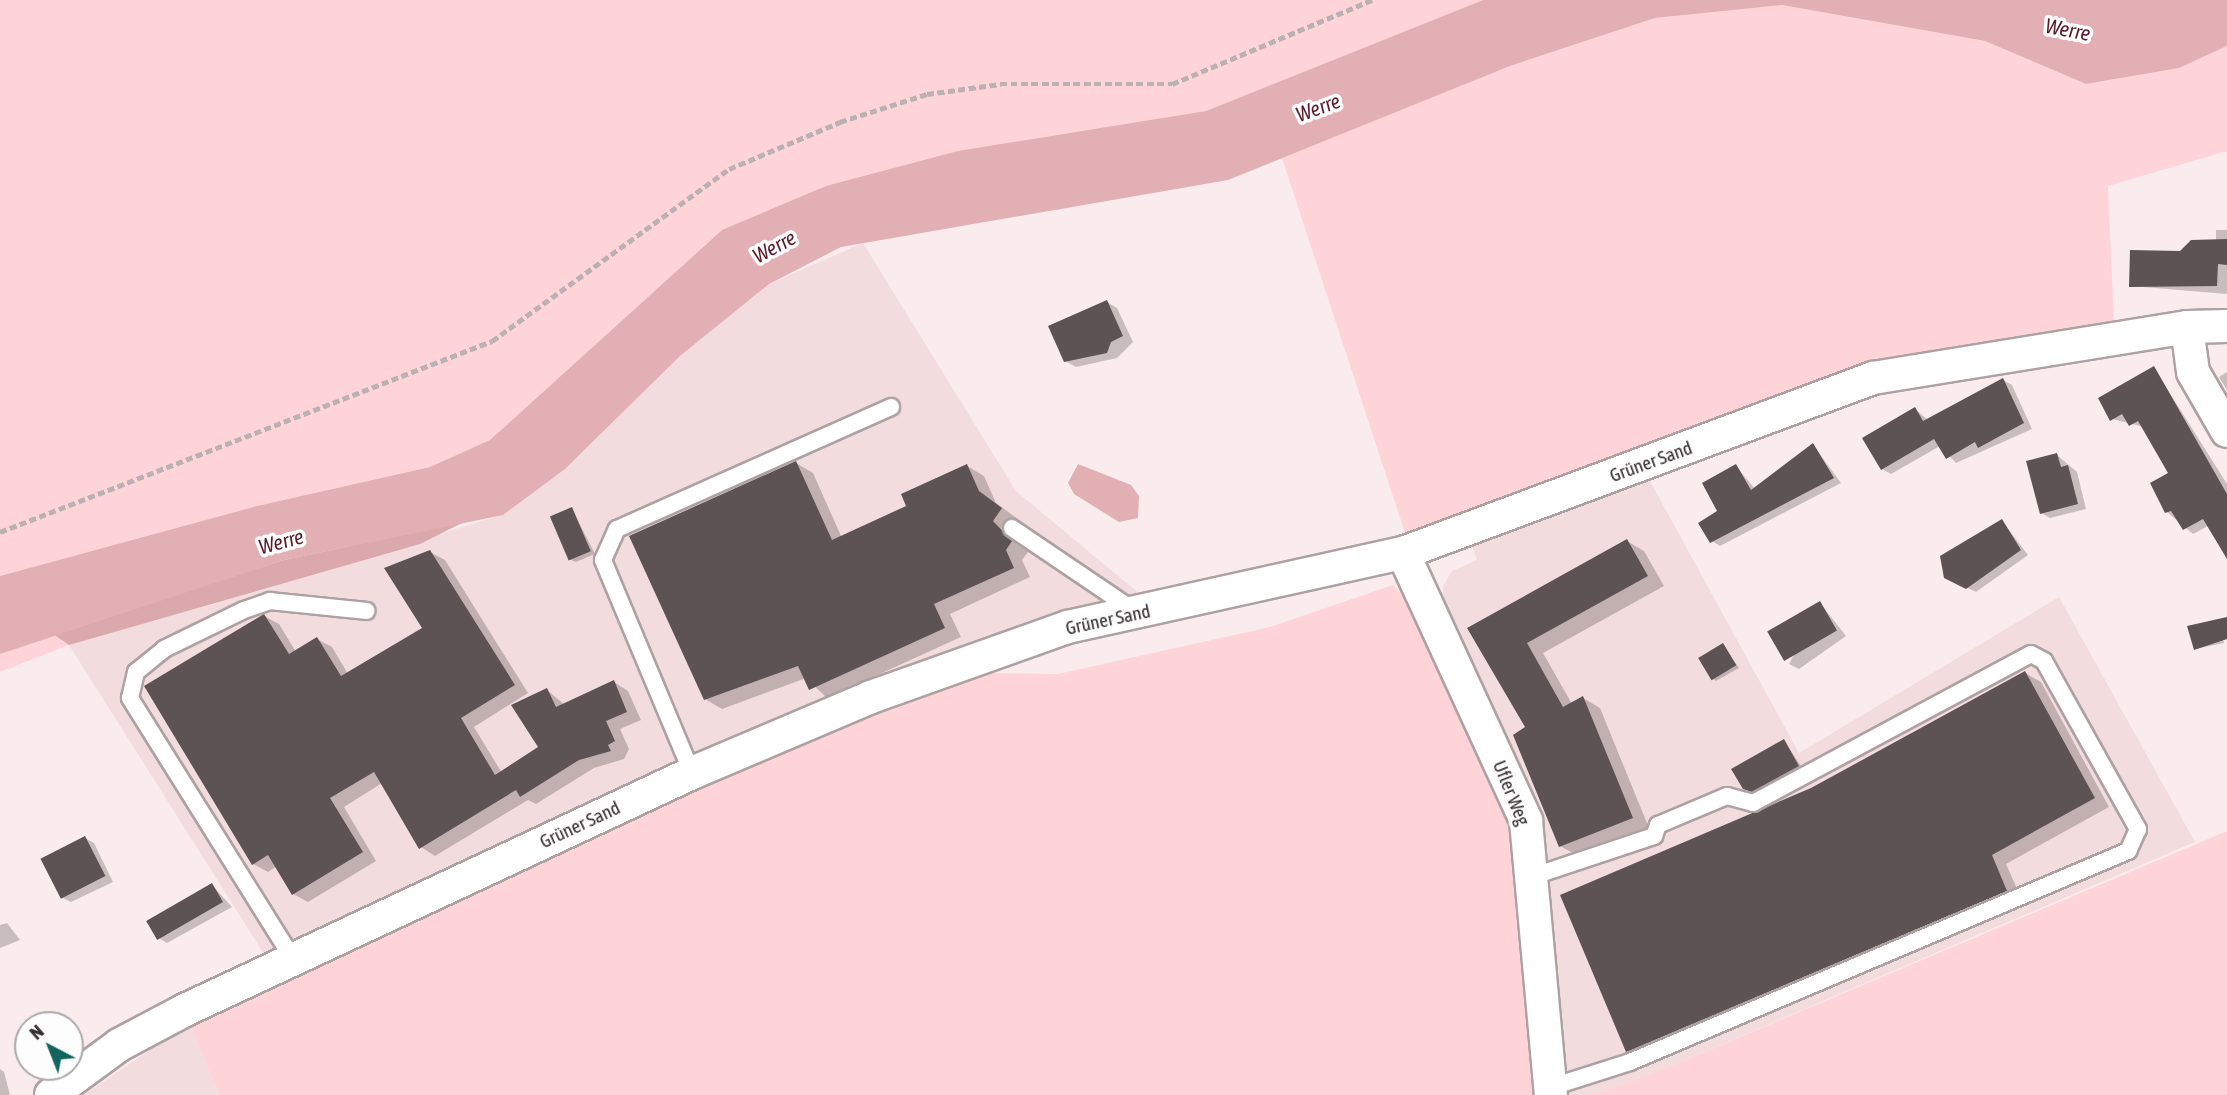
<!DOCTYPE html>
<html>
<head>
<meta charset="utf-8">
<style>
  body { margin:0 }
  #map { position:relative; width:2227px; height:1095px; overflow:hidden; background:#faeced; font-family:"Asap Condensed",sans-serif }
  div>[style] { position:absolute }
  .built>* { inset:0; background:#f3dcde }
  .green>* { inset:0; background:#ffd4d8 }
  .forest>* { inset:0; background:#daa8ad }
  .water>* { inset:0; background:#e1afb4 }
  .shadow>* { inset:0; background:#0003 }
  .building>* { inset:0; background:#5e5354; transform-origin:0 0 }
  .path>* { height:4.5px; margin-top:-2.25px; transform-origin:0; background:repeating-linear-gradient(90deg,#bcb1b2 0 7px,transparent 0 10.5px) }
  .roads { filter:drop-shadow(2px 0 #ada1a2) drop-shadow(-2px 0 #ada1a2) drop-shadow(0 2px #ada1a2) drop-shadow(0 -2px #ada1a2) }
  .lane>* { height:16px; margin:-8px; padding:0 8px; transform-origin:8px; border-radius:8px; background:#fff }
  .street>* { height:32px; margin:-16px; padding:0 16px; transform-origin:16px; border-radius:16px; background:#fff }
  span { translate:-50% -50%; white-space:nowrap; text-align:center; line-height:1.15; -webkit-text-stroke:7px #fdfdfd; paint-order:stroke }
  .street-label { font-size:19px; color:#332e2f }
  .water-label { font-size:21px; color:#5a1d29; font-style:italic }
  .north { position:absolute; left:14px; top:1011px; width:70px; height:70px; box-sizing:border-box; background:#fdfdfd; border:2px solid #acaaab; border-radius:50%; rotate:318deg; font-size:19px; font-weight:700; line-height:28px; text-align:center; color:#332e2f }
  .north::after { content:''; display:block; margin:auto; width:24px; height:32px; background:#136360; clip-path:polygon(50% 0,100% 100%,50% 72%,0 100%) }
</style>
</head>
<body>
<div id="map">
  <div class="built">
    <i style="clip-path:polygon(863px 243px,1016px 491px,1152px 604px,661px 774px,264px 954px,69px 645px,502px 515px,565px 469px,680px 356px,769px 284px)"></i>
    <i style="clip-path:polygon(1645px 472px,1799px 753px,2059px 597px,2195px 842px,1676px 1064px,1592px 1095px,1563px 1095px,1538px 817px,1445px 628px,1443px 586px,1452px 571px,1477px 560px,1470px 540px)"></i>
    <i style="clip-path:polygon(189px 1023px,219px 1095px,84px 1095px)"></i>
  </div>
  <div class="green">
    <i style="clip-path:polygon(0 0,1483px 0,1206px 111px,1090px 131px,722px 230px,490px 440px,430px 467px,257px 506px,0 576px)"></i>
    <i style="clip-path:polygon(1782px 5px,1985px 41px,2086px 84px,2179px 68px,2227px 46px,2227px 151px,2108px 186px,2114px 323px,1870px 370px,1406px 536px,1282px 158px,1510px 66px,1655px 18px)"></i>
    <i style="clip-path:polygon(1393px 585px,1409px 603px,1510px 827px,1537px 1095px,219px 1095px,189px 1023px,568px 846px,818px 736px,985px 673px,1058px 674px,1270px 627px)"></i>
    <i style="clip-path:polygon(53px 634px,69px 645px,0 672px,0 654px)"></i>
    <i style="clip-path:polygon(2227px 831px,2227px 1095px,1592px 1095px,1676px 1064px)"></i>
  </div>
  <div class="forest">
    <i style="clip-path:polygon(464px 522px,420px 544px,69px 645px,53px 634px,284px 560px)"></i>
  </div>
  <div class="water">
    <i style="clip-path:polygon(1483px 0,2227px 0,2227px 46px,2179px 68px,2086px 84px,1985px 41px,1782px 5px,1655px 18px,1510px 66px,1228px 180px,841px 247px,769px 284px,680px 356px,565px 469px,503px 515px,284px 560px,0 654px,0 576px,257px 506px,430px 467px,490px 440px,722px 230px,826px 186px,958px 151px,1206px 111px)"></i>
    <i style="clip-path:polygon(1078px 464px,1131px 485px,1139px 496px,1138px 518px,1119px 522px,1074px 494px,1068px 483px)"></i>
  </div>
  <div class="shadow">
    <i style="clip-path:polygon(2216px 230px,2227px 230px,2227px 294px,2131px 286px,2180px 252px,2216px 241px)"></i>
    <i style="clip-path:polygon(1107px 302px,1117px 308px,1133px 342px,1117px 358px,1076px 367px,1065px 361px)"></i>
    <i style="clip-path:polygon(2154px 368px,2227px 484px,2227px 558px,2208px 526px,2193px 534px,2167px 512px,2171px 474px,2144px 427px,2112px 419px)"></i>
    <i style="clip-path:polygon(2227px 372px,2227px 390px,2219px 377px)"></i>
    <i style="clip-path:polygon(2003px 380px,2012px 385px,2032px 429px,1956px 463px,1940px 446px,1891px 474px,1882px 469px,1915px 409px,1928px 420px)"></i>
    <i style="clip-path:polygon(1813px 445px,1841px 483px,1720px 546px,1712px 541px,1736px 466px,1755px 489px)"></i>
    <i style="clip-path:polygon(2057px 455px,2077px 472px,2086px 509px,2050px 518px,2041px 513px)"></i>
    <i style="clip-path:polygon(796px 463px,813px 473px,842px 538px,908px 507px,967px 466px,984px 476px,996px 503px,1018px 519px,1009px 531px,1028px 552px,1022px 560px,1030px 577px,950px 614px,961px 637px,827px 698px,806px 678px,722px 709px,705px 699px)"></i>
    <i style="clip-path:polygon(572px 509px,595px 554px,576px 562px,571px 560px)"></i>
    <i style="clip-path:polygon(2002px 521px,2028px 555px,1976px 592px,1955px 582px)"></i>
    <i style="clip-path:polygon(1627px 541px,1644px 551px,1664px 586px,1543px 653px,1572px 704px,1583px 698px,1600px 708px,1649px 828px,1578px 856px,1560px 846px,1528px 728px,1469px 629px)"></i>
    <i style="clip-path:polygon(430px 552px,445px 560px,528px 693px,474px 727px,502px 773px,541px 748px,547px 690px,565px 705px,614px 682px,628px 691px,641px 720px,620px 729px,629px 749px,624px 759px,594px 768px,536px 804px,528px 800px,435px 856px,421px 847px,382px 783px,344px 807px,376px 861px,308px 902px,293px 894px,277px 866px,268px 872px,253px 864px,264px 616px,279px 624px,296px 652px,317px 639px,332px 647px,348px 674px,425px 628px)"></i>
    <i style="clip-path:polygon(1820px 603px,1846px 636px,1799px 669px,1789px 664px)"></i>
    <i style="clip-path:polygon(2219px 623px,2224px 643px,2195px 649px)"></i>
    <i style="clip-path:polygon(1723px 645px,1739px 668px,1716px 681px,1712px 678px)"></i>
    <i style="clip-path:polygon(2025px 673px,2041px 682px,2109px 807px,2006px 864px,2022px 900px,1643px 1060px,1628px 1051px,1812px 790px)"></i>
    <i style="clip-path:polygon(1784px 741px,1803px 769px,1757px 793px,1749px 791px)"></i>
    <i style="clip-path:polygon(85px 838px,94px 843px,113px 882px,71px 902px,61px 897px)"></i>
    <i style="clip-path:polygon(212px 885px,232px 907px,167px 943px,157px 937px)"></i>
    <i style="clip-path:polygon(7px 923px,20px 940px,0 948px,0 925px)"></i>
    <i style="clip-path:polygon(0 1069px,4px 1072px,10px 1095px,0 1095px)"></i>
  </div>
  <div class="building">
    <i style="clip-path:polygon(2227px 239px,2227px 265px,2218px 264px,2217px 286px,2129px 287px,2130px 250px,2180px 251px,2191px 240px)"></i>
    <i style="clip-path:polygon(1107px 300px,1123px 336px,1111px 342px,1107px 353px,1064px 362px,1048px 326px)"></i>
    <i style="clip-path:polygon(2154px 366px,2227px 494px,2227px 559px,2203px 519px,2183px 530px,2171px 511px,2165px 513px,2150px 483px,2168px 473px,2138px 421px,2129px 426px,2122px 414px,2110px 421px,2098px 398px)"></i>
    <i style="clip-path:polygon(2003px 378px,2024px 423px,1978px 448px,1975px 442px,1946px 459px,1934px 439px,1881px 470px,1862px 438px,1915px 407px,1923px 421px)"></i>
    <i style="clip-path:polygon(1813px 443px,1834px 478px,1710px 543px,1698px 523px,1717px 511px,1702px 483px,1736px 464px,1751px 490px)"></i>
    <i style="clip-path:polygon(2057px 453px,2061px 467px,2068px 465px,2078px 504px,2040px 514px,2026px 461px)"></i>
    <i style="clip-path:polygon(796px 461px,832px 540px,906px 506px,901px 494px,967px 464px,979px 491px,1002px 508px,993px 521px,1012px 541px,1006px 550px,1014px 568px,934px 604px,945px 628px,809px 690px,798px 666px,704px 700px,629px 536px)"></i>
    <i style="left:572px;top:507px;width:48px;height:24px;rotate:67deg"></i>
    <i style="clip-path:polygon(2002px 519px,2021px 550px,1966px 589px,1944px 578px,1940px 556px)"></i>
    <i style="clip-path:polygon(1627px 539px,1648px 576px,1527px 643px,1563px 707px,1583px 696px,1633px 818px,1559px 847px,1513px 735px,1525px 727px,1467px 628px)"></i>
    <i style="clip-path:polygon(430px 550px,515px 685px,461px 718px,495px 775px,538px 747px,511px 705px,547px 688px,556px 707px,614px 680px,627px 712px,606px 721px,615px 741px,608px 745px,611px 751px,579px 760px,520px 797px,516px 790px,419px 849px,374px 772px,330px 798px,363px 852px,292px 895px,268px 855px,252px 865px,144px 686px,264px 614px,289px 654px,317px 637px,341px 676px,422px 628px,384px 568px)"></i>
    <i style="left:1820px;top:601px;width:34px;height:61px;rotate:60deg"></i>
    <i style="clip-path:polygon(2227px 617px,2227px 639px,2194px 650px,2187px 626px)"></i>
    <i style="left:1723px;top:643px;width:26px;height:29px;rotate:59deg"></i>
    <i style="clip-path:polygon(2025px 671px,2095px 798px,1992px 855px,2007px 891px,1626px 1052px,1560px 895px,1811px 788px)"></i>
    <i style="clip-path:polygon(1784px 739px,1799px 766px,1752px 792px,1743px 789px,1731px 769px)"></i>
    <i style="left:85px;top:836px;width:45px;height:50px;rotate:63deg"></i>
    <i style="left:212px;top:883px;width:22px;height:76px;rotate:60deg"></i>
  </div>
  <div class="path">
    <i style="left:0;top:532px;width:528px;rotate:-21.22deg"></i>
    <i style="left:492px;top:341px;width:293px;rotate:-36deg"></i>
    <i style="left:729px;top:169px;width:121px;rotate:-22.9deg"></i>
    <i style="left:840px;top:122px;width:91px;rotate:-17.8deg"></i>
    <i style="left:927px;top:94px;width:74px;rotate:-7.8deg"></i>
    <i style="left:1000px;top:84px;width:172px"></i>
    <i style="left:1172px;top:84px;width:217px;rotate:-22.8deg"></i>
  </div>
  <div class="roads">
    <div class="lane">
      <i style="left:1012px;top:528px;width:146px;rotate:34.1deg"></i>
      <i style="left:692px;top:773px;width:231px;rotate:-112.7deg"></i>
      <i style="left:603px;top:560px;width:34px;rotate:-66deg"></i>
      <i style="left:617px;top:529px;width:300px;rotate:-24deg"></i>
      <i style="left:1531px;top:877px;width:130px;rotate:-18.4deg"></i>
      <i style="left:1654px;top:836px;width:12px;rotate:-70deg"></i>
      <i style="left:1658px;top:825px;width:75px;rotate:-22.8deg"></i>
      <i style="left:1727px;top:796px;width:27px;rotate:15deg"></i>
      <i style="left:1753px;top:803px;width:315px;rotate:-28.2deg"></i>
      <i style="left:2031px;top:654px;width:15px;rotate:28deg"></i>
      <i style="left:2044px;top:661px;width:193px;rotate:60.8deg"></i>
      <i style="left:2138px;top:829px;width:24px;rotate:114deg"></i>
      <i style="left:2128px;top:851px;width:541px;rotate:157.04deg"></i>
      <i style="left:1630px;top:1062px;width:83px;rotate:162.4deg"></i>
      <i style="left:293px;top:959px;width:308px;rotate:-122deg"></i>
      <i style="left:130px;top:698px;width:27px;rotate:-77deg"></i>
      <i style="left:136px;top:672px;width:36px;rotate:-39deg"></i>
      <i style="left:164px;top:649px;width:89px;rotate:-26deg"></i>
      <i style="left:244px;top:610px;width:28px;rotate:-19deg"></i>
      <i style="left:270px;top:601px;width:97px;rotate:5.9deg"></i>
    </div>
    <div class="street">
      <i style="left:2187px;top:327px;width:45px;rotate:82.4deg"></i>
      <i style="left:2193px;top:372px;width:68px;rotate:60deg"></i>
      <i style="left:1403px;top:553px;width:295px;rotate:65.3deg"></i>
      <i style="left:1526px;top:821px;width:275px;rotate:84.8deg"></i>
      <i style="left:51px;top:1095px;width:84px;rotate:-36.3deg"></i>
      <i style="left:119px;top:1045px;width:75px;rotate:-27.9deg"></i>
      <i style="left:185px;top:1010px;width:560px;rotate:-25.05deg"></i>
      <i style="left:692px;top:773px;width:194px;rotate:-23deg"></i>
      <i style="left:871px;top:697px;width:209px;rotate:-19.6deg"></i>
      <i style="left:1068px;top:627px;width:343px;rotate:-12.5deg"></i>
      <i style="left:1403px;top:553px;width:502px;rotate:-20.42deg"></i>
      <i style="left:1873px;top:378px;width:318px;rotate:-9.2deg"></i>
      <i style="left:2187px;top:327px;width:40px;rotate:-1.4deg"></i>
    </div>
  </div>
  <div class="street-label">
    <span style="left:1651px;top:462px;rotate:-20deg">Grüner Sand</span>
    <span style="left:1108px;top:620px;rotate:-12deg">Grüner Sand</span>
    <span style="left:1511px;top:793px;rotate:68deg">Ufler Weg</span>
    <span style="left:580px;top:825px;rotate:-25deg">Grüner Sand</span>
  </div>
  <div class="water-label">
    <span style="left:2068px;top:29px;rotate:11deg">Werre</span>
    <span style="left:1318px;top:107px;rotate:-20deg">Werre</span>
    <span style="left:774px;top:246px;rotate:-28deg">Werre</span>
    <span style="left:281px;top:541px;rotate:-15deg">Werre</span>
  </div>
  <div class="north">N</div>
</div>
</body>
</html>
